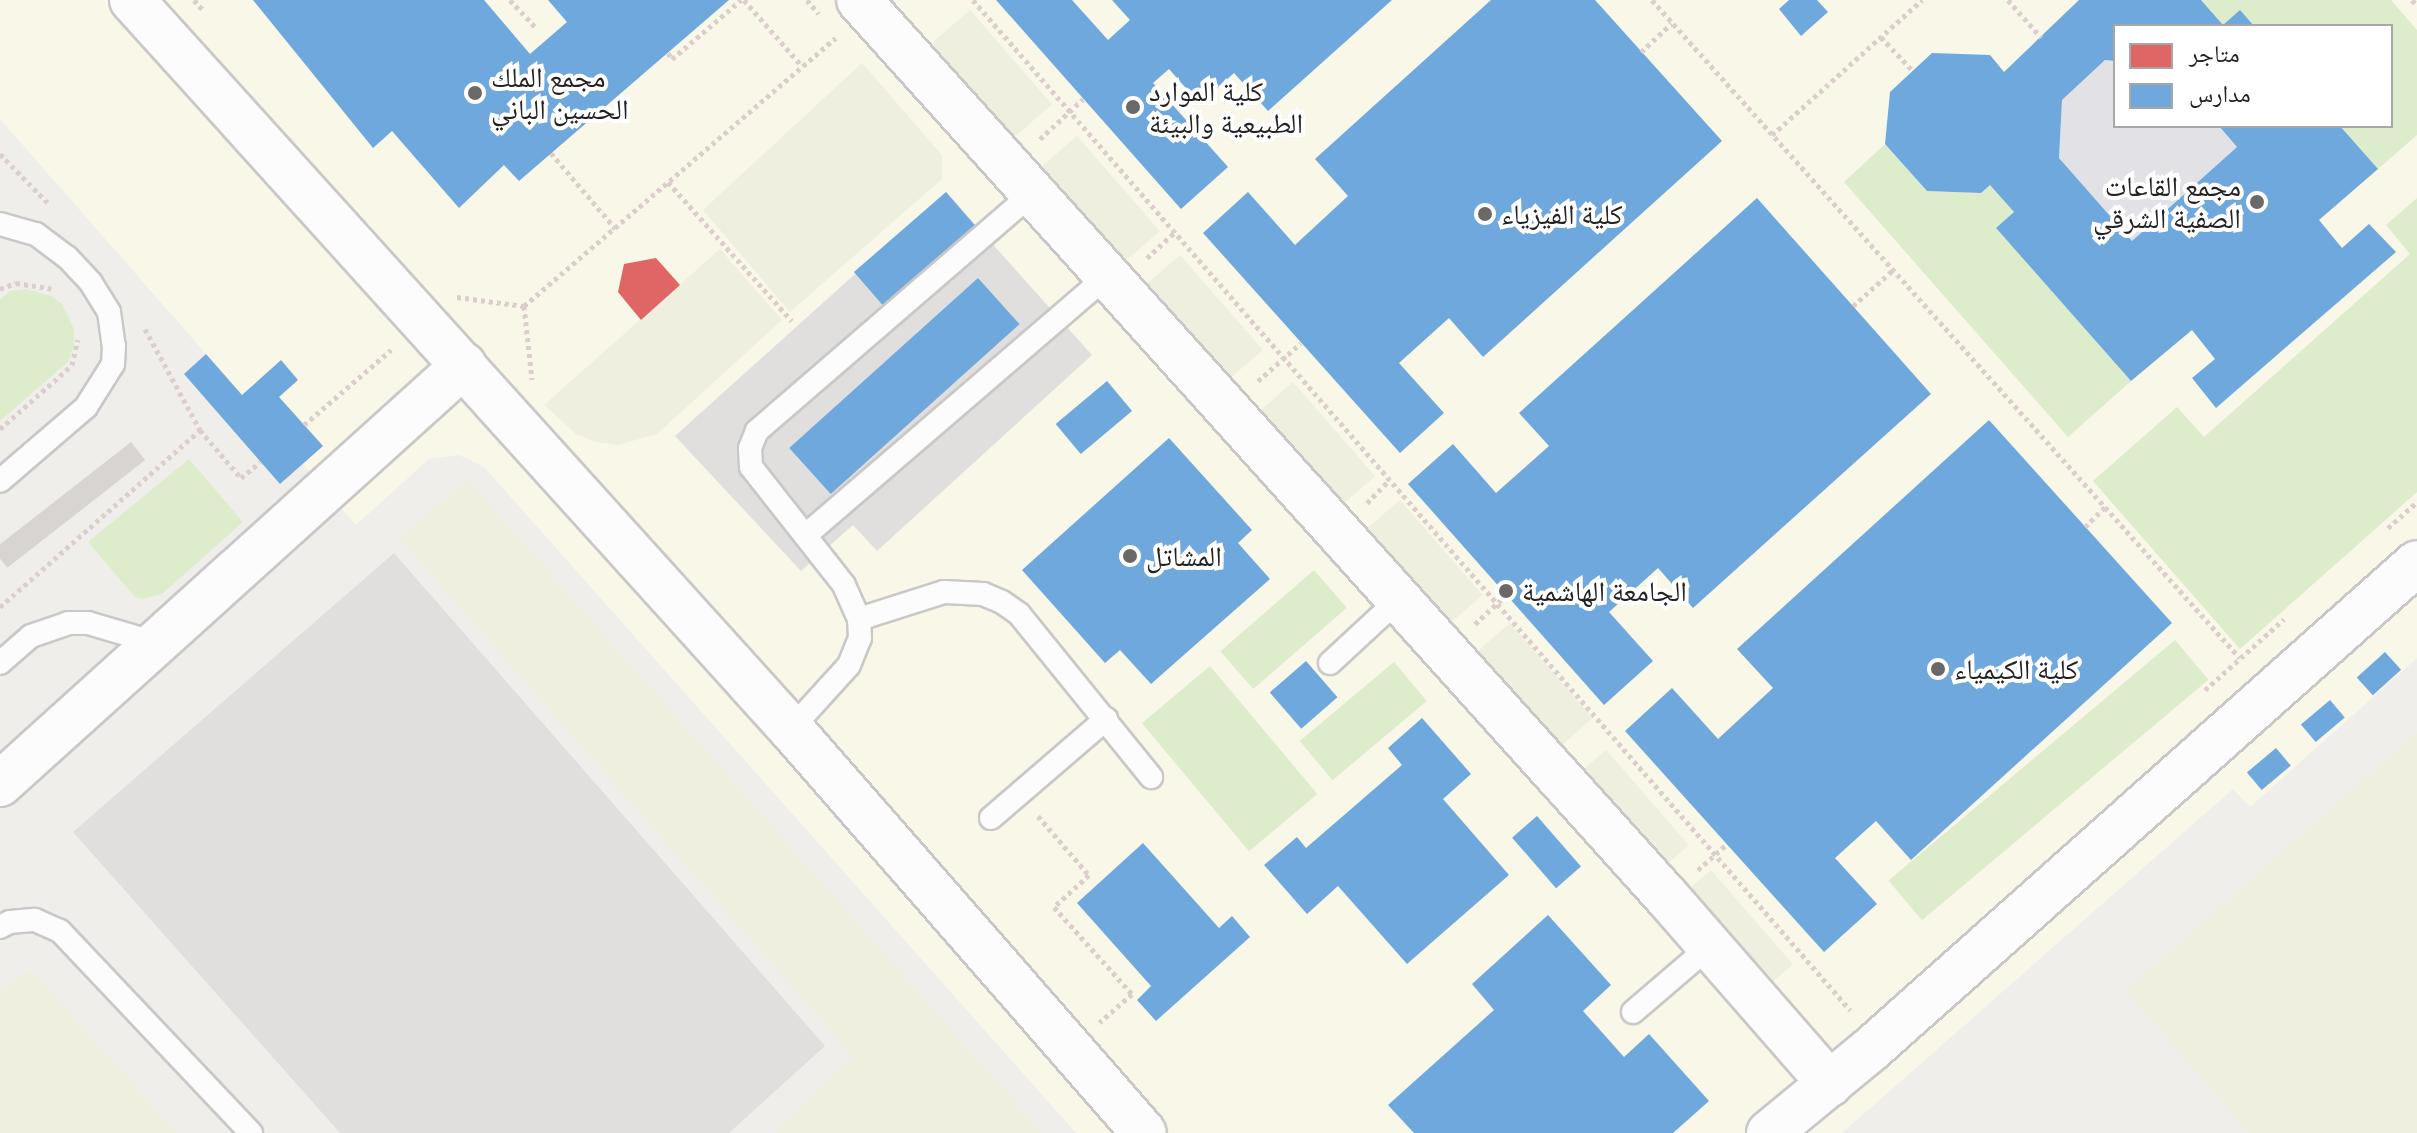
<!DOCTYPE html>
<html>
<head>
<meta charset="utf-8">
<style>
  body { margin:0 }
  #map { position:relative; width:2417px; height:1133px; overflow:hidden; background:#f0eeeb; font-family:"IBM Plex Sans","Noto Naskh Arabic",sans-serif }
  div>[style] { position:absolute }
  .education>* { inset:0; background:#f8f7e8 }
  .farmland>* { inset:0; background:#efefdf; transform-origin:0 0 }
  .grass>* { inset:0; background:#ddeccb; transform-origin:0 0 }
  .parking>* { inset:0; background:#e0dfde }
  .plaza>* { inset:0; background:#e2e1e5 }
  .shops>* { inset:0; background:#e06666 }
  .schools>* { inset:0; background:#6fa8dc; transform-origin:0 0 }
  .building>* { inset:0; background:#d7d4d2; transform-origin:0 0 }
  .path>* { height:5px; margin-top:-2.5px; transform-origin:0; background:repeating-linear-gradient(90deg,#dccecd 0 4px,transparent 0 8px) }
  .roads { filter:drop-shadow(2px 0 #c9c8c7) drop-shadow(-2px 0 #c9c8c7) drop-shadow(0 2px #c9c8c7) drop-shadow(0 -2px #c9c8c7) }
  .service>* { height:22px; margin:-11px; padding:0 11px; transform-origin:11px; border-radius:11px; background:#fdfcfc }
  .minor>* { height:44px; margin:-22px; padding:0 22px; transform-origin:22px; border-radius:22px; background:#fdfcfc }
  .dots>* { width:22px; height:22px; translate:-50% -50%; box-sizing:border-box; border:4px solid #fff; border-radius:50% }
  span { translate:-50% -50%; white-space:nowrap; text-align:center; line-height:1.15; -webkit-text-stroke:8px #fff; paint-order:stroke }
  .poi-label { font-size:28px; color:#222 }
  .left { translate:0 -50%; text-align:left }
  .right { translate:-100% -50%; text-align:right }
  .legend { position:absolute; left:2113px; top:24px; width:280px; height:104px; box-sizing:border-box; background:#fff; border:2px solid #a7a7a7; margin:0; padding:10px 14px; list-style:none; font-size:24px; color:#222 }
  .legend li { display:flex; align-items:center; gap:16px; height:40px }
  .legend b { width:40px; border:2px solid #a7a7a7 }
</style>
</head>
<body>
<div id="map">
  <div class="education">
    <i style="clip-path:polygon(evenodd,0 0,2417px 0,2417px 658px,2250px 807px,2233px 789px,1842px 1133px,1076px 1133px,484px 467px,459px 455px,429px 459px,356px 525px,0 119px,0 0,2115px 26px,2391px 26px,2391px 126px,2115px 126px,2115px 26px)"></i>
  </div>
  <div class="farmland">
    <i style="left:970px;top:10px;width:125px;height:55px;rotate:49deg"></i>
    <i style="clip-path:polygon(862px 63px,942px 155px,942px 179px,790px 312px,703px 210px)"></i>
    <i style="left:1077px;top:136px;width:126px;height:55px;rotate:49deg"></i>
    <i style="clip-path:polygon(720px 249px,782px 320px,657px 434px,618px 445px,596px 442px,576px 434px,544px 405px)"></i>
    <i style="left:1180px;top:255px;width:126px;height:56px;rotate:49deg"></i>
    <i style="left:1293px;top:382px;width:125px;height:55px;rotate:49deg"></i>
    <i style="clip-path:polygon(468px 480px,1042px 1133px,773px 1133px,854px 1057px,399px 538px)"></i>
    <i style="left:1400px;top:500px;width:126px;height:55px;rotate:49deg"></i>
    <i style="left:1510px;top:623px;width:126px;height:55px;rotate:49deg"></i>
    <i style="clip-path:polygon(2417px 732px,2417px 1133px,2249px 1133px,2126px 991px)"></i>
    <i style="left:1606px;top:750px;width:126px;height:37px;rotate:49deg"></i>
    <i style="left:1711px;top:870px;width:125px;height:37px;rotate:49deg"></i>
    <i style="clip-path:polygon(31px 970px,177px 1133px,0 1133px,0 992px)"></i>
  </div>
  <div class="grass">
    <i style="clip-path:polygon(2201px 0,2391px 0,2417px 30px,2417px 135px,2378px 169px,2340px 126px,2391px 126px,2391px 26px,2223px 25px)"></i>
    <i style="clip-path:polygon(1885px 144px,1927px 191px,1981px 193px,1990px 185px,2014px 212px,1996px 228px,2131px 381px,2068px 437px,1844px 182px)"></i>
    <i style="clip-path:polygon(2417px 198px,2417px 492px,2240px 649px,2093px 481px,2177px 407px,2204px 437px,2410px 254px,2386px 225px)"></i>
    <i style="clip-path:polygon(26px 289px,51px 296px,62px 304px,74px 329px,74px 346px,68px 362px,0 421px,0 300px,10px 291px)"></i>
    <i style="clip-path:polygon(189px 459px,243px 522px,162px 594px,142px 599px,135px 597px,88px 542px)"></i>
    <i style="left:1314px;top:570px;width:50px;height:124px;rotate:49deg"></i>
    <i style="left:2175px;top:640px;width:52px;height:374px;rotate:50deg"></i>
    <i style="left:1394px;top:662px;width:51px;height:123px;rotate:50deg"></i>
    <i style="left:1210px;top:666px;width:167px;height:89px;rotate:50deg"></i>
  </div>
  <div class="parking">
    <i style="clip-path:polygon(946px 192px,1092px 355px,877px 551px,853px 525px,801px 571px,675px 436px)"></i>
    <i style="clip-path:polygon(394px 553px,825px 1046px,729px 1133px,340px 1133px,73px 832px)"></i>
  </div>
  <div class="plaza">
    <i style="clip-path:polygon(2105px 60px,2115px 61px,2115px 126px,2219px 126px,2237px 147px,2132px 241px,2059px 158px,2062px 100px)"></i>
  </div>
  <div class="shops">
    <i style="clip-path:polygon(656px 258px,680px 285px,641px 320px,618px 292px,624px 264px)"></i>
  </div>
  <div class="schools">
    <i style="clip-path:polygon(253px 0,484px 0,530px 54px,567px 22px,548px 0,729px 0,519px 181px,504px 165px,459px 208px,392px 131px,373px 148px)"></i>
    <i style="clip-path:polygon(996px 0,1072px 0,1108px 40px,1130px 20px,1112px 0,1392px 0,1268px 111px,1234px 73px,1200px 104px,1169px 69px,1153px 83px,1228px 167px,1181px 209px)"></i>
    <i style="clip-path:polygon(1491px 0,1595px 0,1722px 141px,1483px 357px,1449px 318px,1399px 363px,1444px 413px,1400px 453px,1203px 233px,1248px 192px,1295px 245px,1348px 196px,1315px 159px)"></i>
    <i style="clip-path:polygon(1789px 0,1817px 0,1828px 12px,1801px 36px,1779px 9px)"></i>
    <i style="clip-path:polygon(2079px 0,2201px 0,2223px 25px,2240px 10px,2254px 26px,2115px 26px,2115px 61px,2105px 60px,2062px 100px,2059px 158px,2132px 241px,2237px 147px,2219px 126px,2340px 126px,2378px 169px,2319px 220px,2342px 248px,2369px 224px,2396px 252px,2216px 408px,2192px 378px,2215px 359px,2192px 330px,2131px 381px,1996px 228px,2014px 212px,1990px 185px,1981px 193px,1927px 191px,1885px 144px,1890px 92px,1932px 53px,1990px 55px,2004px 72px)"></i>
    <i style="left:946px;top:192px;width:45px;height:122px;rotate:49deg"></i>
    <i style="clip-path:polygon(1757px 198px,1931px 394px,1693px 608px,1658px 568px,1609px 612px,1653px 661px,1604px 705px,1408px 484px,1453px 444px,1496px 493px,1549px 446px,1519px 413px)"></i>
    <i style="left:978px;top:278px;width:62px;height:254px;rotate:48deg"></i>
    <i style="clip-path:polygon(206px 354px,242px 395px,281px 360px,298px 380px,279px 397px,323px 446px,280px 484px,184px 374px)"></i>
    <i style="left:1107px;top:381px;width:39px;height:67px;rotate:50deg"></i>
    <i style="clip-path:polygon(1989px 420px,2172px 623px,1911px 860px,1876px 821px,1835px 858px,1877px 904px,1824px 952px,1625px 731px,1672px 688px,1718px 739px,1773px 688px,1737px 649px)"></i>
    <i style="clip-path:polygon(1169px 438px,1252px 530px,1238px 543px,1270px 579px,1151px 684px,1120px 650px,1105px 663px,1022px 570px)"></i>
    <i style="left:2385px;top:652px;width:24px;height:38px;rotate:48deg"></i>
    <i style="left:1306px;top:661px;width:48px;height:48px;rotate:49deg"></i>
    <i style="left:2330px;top:700px;width:23px;height:38px;rotate:50deg"></i>
    <i style="clip-path:polygon(1422px 718px,1471px 774px,1443px 799px,1509px 875px,1407px 964px,1338px 886px,1307px 914px,1264px 865px,1297px 837px,1306px 848px,1402px 765px,1388px 748px)"></i>
    <i style="left:2276px;top:748px;width:23px;height:38px;rotate:50deg"></i>
    <i style="left:1537px;top:816px;width:67px;height:33px;rotate:49deg"></i>
    <i style="clip-path:polygon(1143px 843px,1219px 928px,1232px 916px,1250px 937px,1156px 1021px,1137px 1000px,1151px 986px,1077px 903px)"></i>
    <i style="clip-path:polygon(1548px 915px,1611px 985px,1583px 1011px,1624px 1057px,1649px 1034px,1709px 1101px,1673px 1133px,1414px 1133px,1388px 1105px,1494px 1010px,1472px 984px)"></i>
  </div>
  <div class="building">
    <i style="left:131px;top:442px;width:23px;height:175px;rotate:52deg"></i>
  </div>
  <div class="path">
    <i style="left:194px;top:0;width:15px;rotate:48deg"></i>
    <i style="left:510px;top:0;width:37px;rotate:47deg"></i>
    <i style="left:744px;top:0;width:88px;rotate:48.7deg"></i>
    <i style="left:807px;top:0;width:18px;rotate:49deg"></i>
    <i style="left:973px;top:0;width:1338px;rotate:49.03deg"></i>
    <i style="left:1652px;top:0;width:882px;rotate:48.22deg"></i>
    <i style="left:2008px;top:0;width:50px;rotate:48.3deg"></i>
    <i style="left:2412px;top:0;width:7px;rotate:45deg"></i>
    <i style="left:1881px;top:37px;width:47px;rotate:46.7deg"></i>
    <i style="left:1641px;top:52px;width:42px;rotate:-43.1deg"></i>
    <i style="left:668px;top:53px;width:7px;rotate:56deg"></i>
    <i style="left:672px;top:59px;width:91px;rotate:-40.5deg"></i>
    <i style="left:1772px;top:135px;width:202px;rotate:-42deg"></i>
    <i style="left:1040px;top:139px;width:59px;rotate:-42.9deg"></i>
    <i style="left:551px;top:153px;width:99px;rotate:49.5deg"></i>
    <i style="left:0;top:154px;width:71px;rotate:45.6deg"></i>
    <i style="left:668px;top:182px;width:186px;rotate:48.3deg"></i>
    <i style="left:1147px;top:258px;width:38px;rotate:-43deg"></i>
    <i style="left:0;top:289px;width:17px;rotate:-21deg"></i>
    <i style="left:16px;top:283px;width:36px;rotate:9deg"></i>
    <i style="left:457px;top:297px;width:68px;rotate:7.7deg"></i>
    <i style="left:524px;top:306px;width:74px;rotate:83.8deg"></i>
    <i style="left:524px;top:306px;width:411px;rotate:-40.7deg"></i>
    <i style="left:1853px;top:306px;width:54px;rotate:-42deg"></i>
    <i style="left:145px;top:329px;width:115px;rotate:61.4deg"></i>
    <i style="left:200px;top:430px;width:63px;rotate:49.5deg"></i>
    <i style="left:241px;top:478px;width:25px;rotate:-40deg"></i>
    <i style="left:1258px;top:381px;width:57px;rotate:-41.5deg"></i>
    <i style="left:304px;top:425px;width:115px;rotate:-40.8deg"></i>
    <i style="left:0;top:429px;width:96px;rotate:-41.6deg"></i>
    <i style="left:72px;top:365px;width:26px;rotate:-77deg"></i>
    <i style="left:1367px;top:503px;width:32px;rotate:-46deg"></i>
    <i style="left:2085px;top:527px;width:28px;rotate:-45deg"></i>
    <i style="left:2388px;top:528px;width:39px;rotate:-42deg"></i>
    <i style="left:0;top:607px;width:267px;rotate:-41.5deg"></i>
    <i style="left:1475px;top:624px;width:42px;rotate:-43.1deg"></i>
    <i style="left:2205px;top:690px;width:106px;rotate:-41.9deg"></i>
    <i style="left:1038px;top:816px;width:78px;rotate:49.2deg"></i>
    <i style="left:1089px;top:875px;width:47px;rotate:137.6deg"></i>
    <i style="left:1054px;top:907px;width:117px;rotate:48.1deg"></i>
    <i style="left:1132px;top:994px;width:43px;rotate:138.8deg"></i>
    <i style="left:1698px;top:870px;width:39px;rotate:-42deg"></i>
  </div>
  <div class="roads">
    <div class="service">
      <i style="left:0;top:224px;width:37px;rotate:16deg"></i>
      <i style="left:36px;top:234px;width:39px;rotate:37deg"></i>
      <i style="left:67px;top:257px;width:35px;rotate:47deg"></i>
      <i style="left:91px;top:283px;width:34px;rotate:58deg"></i>
      <i style="left:109px;top:312px;width:34px;rotate:82deg"></i>
      <i style="left:114px;top:346px;width:18px;rotate:93deg"></i>
      <i style="left:113px;top:364px;width:51px;rotate:122.1deg"></i>
      <i style="left:86px;top:407px;width:113px;rotate:139.3deg"></i>
      <i style="left:806px;top:535px;width:396px;rotate:-40.7deg"></i>
      <i style="left:859px;top:619px;width:89px;rotate:-17.6deg"></i>
      <i style="left:944px;top:592px;width:39px;rotate:3deg"></i>
      <i style="left:983px;top:594px;width:21px;rotate:23deg"></i>
      <i style="left:1002px;top:602px;width:21px;rotate:35deg"></i>
      <i style="left:1019px;top:614px;width:210px;rotate:51deg"></i>
      <i style="left:0;top:663px;width:41px;rotate:-41.1deg"></i>
      <i style="left:31px;top:636px;width:39px;rotate:-19deg"></i>
      <i style="left:68px;top:623px;width:20px"></i>
      <i style="left:88px;top:623px;width:71px;rotate:16.4deg"></i>
      <i style="left:1330px;top:663px;width:94px;rotate:-42.8deg"></i>
      <i style="left:791px;top:729px;width:86px;rotate:-47.8deg"></i>
      <i style="left:849px;top:665px;width:29px;rotate:-68deg"></i>
      <i style="left:860px;top:638px;width:19px;rotate:-93deg"></i>
      <i style="left:859px;top:619px;width:37px;rotate:-114deg"></i>
      <i style="left:844px;top:585px;width:150px;rotate:-128.2deg"></i>
      <i style="left:751px;top:467px;width:19px;rotate:-93deg"></i>
      <i style="left:750px;top:448px;width:18px;rotate:-68deg"></i>
      <i style="left:757px;top:431px;width:366px;rotate:-40.8deg"></i>
      <i style="left:991px;top:818px;width:152px;rotate:-40.7deg"></i>
      <i style="left:0;top:927px;width:11px;rotate:-27deg"></i>
      <i style="left:10px;top:922px;width:25px;rotate:-5deg"></i>
      <i style="left:35px;top:920px;width:27px;rotate:24deg"></i>
      <i style="left:60px;top:931px;width:278px;rotate:46.6deg"></i>
      <i style="left:1633px;top:1012px;width:101px;rotate:-40.6deg"></i>
    </div>
    <div class="minor">
      <i style="left:132px;top:0;width:983px;rotate:47.89deg"></i>
      <i style="left:791px;top:729px;width:536px;rotate:48.85deg"></i>
      <i style="left:859px;top:0;width:1207px;rotate:47.99deg"></i>
      <i style="left:1667px;top:897px;width:248px;rotate:48.9deg"></i>
      <i style="left:0;top:784px;width:625px;rotate:-42.08deg"></i>
      <i style="left:1769px;top:1133px;width:131px;rotate:-39.4deg"></i>
      <i style="left:1870px;top:1050px;width:732px;rotate:-41.68deg"></i>
    </div>
  </div>
  <div class="dots">
    <i style="left:475px;top:93px;background:#6a6968"></i>
    <i style="left:1133px;top:107px;background:#6a6968"></i>
    <i style="left:2257px;top:202px;background:#6a6968"></i>
    <i style="left:1485px;top:214px;background:#6a6968"></i>
    <i style="left:1130px;top:556px;background:#6a6968"></i>
    <i style="left:1506px;top:591px;background:#6a6968"></i>
    <i style="left:1938px;top:669px;background:#6a6968"></i>
  </div>
  <div class="poi-label">
    <span class="left" style="left:491px;top:93px">مجمع الملك<br>الحسين الباني</span>
    <span class="left" style="left:1149px;top:107px">كلية الموارد<br>الطبيعية والبيئة</span>
    <span class="right" style="left:2241px;top:202px">مجمع القاعات<br>الصفية الشرقي</span>
    <span class="left" style="left:1501px;top:214px">كلية الفيزياء</span>
    <span class="left" style="left:1146px;top:556px">المشاتل</span>
    <span class="left" style="left:1522px;top:591px">الجامعة الهاشمية</span>
    <span class="left" style="left:1954px;top:669px">كلية الكيمياء</span>
  </div>
  <ul class="legend">
  <li><b style="height:22px;background:#e06666"></b>متاجر</li>
  <li><b style="height:22px;background:#6fa8dc"></b>مدارس</li>
  </ul>
</div>
</body>
</html>
